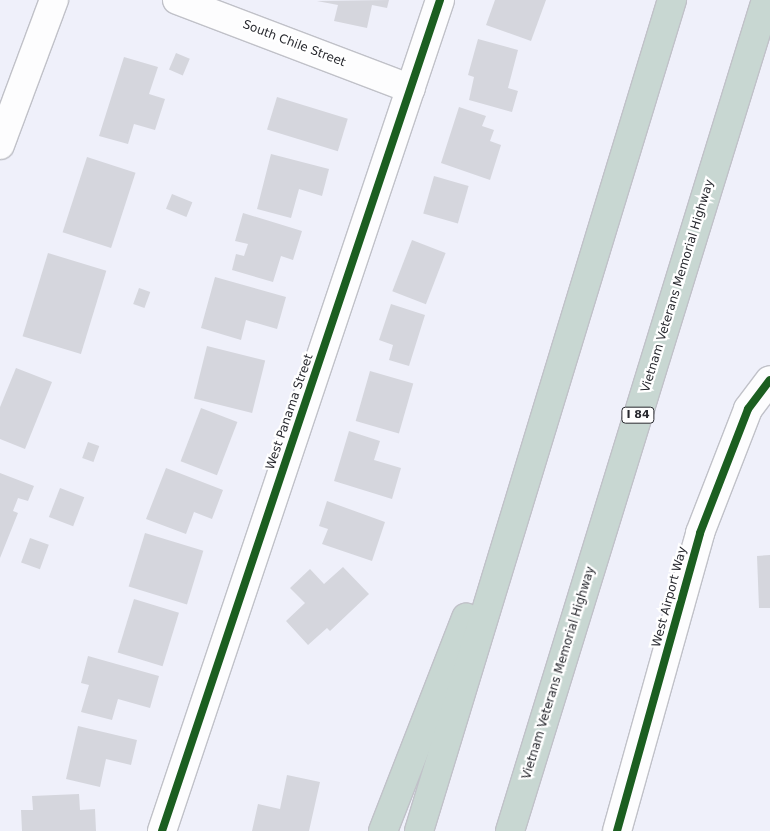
<!DOCTYPE html>
<html>
<head>
<meta charset="utf-8">
<style>
  body { margin:0 }
  #map { position:relative; width:770px; height:831px; overflow:hidden; background:#eff0fa; font-family:"DejaVu Sans",sans-serif }
  div>[style] { position:absolute }
  .building>* { inset:0; background:#d5d6dd; transform-origin:0 0 }
  .roads { filter:drop-shadow(1px 0 #c0c1c8) drop-shadow(-1px 0 #c0c1c8) drop-shadow(0 1px #c0c1c8) drop-shadow(0 -1px #c0c1c8) }
  .minor>* { height:28px; margin:-14px; padding:0 14px; transform-origin:14px; border-radius:14px; background:#fdfdfe }
  .tertiary>* { height:28px; margin:-14px; padding:0 14px; transform-origin:14px; border-radius:14px; background:#fdfdfe }
  .motorway>* { height:28px; margin:-14px; padding:0 14px; transform-origin:14px; border-radius:14px; background:#c8d7d2 }
  .cycleway>* { height:8px; margin:-4px; padding:0 4px; transform-origin:4px; border-radius:4px; background:#1b5e20 }
  span { translate:-50% -50%; white-space:nowrap; text-align:center; line-height:1.15; -webkit-text-stroke:4.5px #fff; paint-order:stroke }
  .shield-label span { padding:1px 4px; background:#fff; border:1px solid; border-radius:4px; -webkit-text-stroke-width:0 }
  .shield-label { font-size:11px; color:#28292f; font-weight:700 }
  .street-label { font-size:12px; color:#28292f }
</style>
</head>
<body>
<div id="map">
  <div class="building">
    <i style="clip-path:polygon(389px 0,387px 8px,372px 5px,367px 28px,334px 21px,338px 5px,317px 1px)"></i>
    <i style="clip-path:polygon(495px 0,546px 0,531px 41px,486px 25px)"></i>
    <i style="clip-path:polygon(478px 39px,518px 50px,508px 88px,518px 91px,512px 112px,469px 100px,474px 77px,468px 75px)"></i>
    <i style="left:176px;top:53px;width:15px;height:18px;rotate:23deg"></i>
    <i style="clip-path:polygon(124px 57px,158px 67px,149px 94px,165px 99px,155px 130px,134px 124px,128px 144px,99px 136px)"></i>
    <i style="left:277px;top:97px;width:74px;height:34px;rotate:17deg"></i>
    <i style="clip-path:polygon(459px 107px,486px 116px,482px 126px,494px 130px,490px 141px,501px 145px,490px 180px,441px 163px)"></i>
    <i style="clip-path:polygon(271px 154px,329px 169px,322px 196px,299px 189px,291px 218px,257px 209px)"></i>
    <i style="left:87px;top:157px;width:51px;height:79px;rotate:18deg"></i>
    <i style="left:434px;top:176px;width:36px;height:39px;rotate:16deg"></i>
    <i style="left:172px;top:194px;width:22px;height:16px;rotate:22deg"></i>
    <i style="clip-path:polygon(243px 213px,302px 231px,293px 260px,281px 256px,273px 282px,232px 270px,236px 254px,244px 256px,248px 244px,235px 241px)"></i>
    <i style="left:412px;top:240px;width:36px;height:55px;rotate:21deg"></i>
    <i style="left:48px;top:253px;width:61px;height:87px;rotate:17deg"></i>
    <i style="clip-path:polygon(215px 277px,286px 297px,277px 329px,246px 320px,241px 340px,201px 328px)"></i>
    <i style="left:139px;top:288px;width:12px;height:17px;rotate:20deg"></i>
    <i style="clip-path:polygon(391px 304px,425px 315px,409px 366px,389px 360px,393px 345px,379px 340px)"></i>
    <i style="left:207px;top:346px;width:60px;height:54px;rotate:14deg"></i>
    <i style="clip-path:polygon(16px 368px,52px 382px,25px 449px,0 439px,0 407px)"></i>
    <i style="left:370px;top:371px;width:45px;height:52px;rotate:16deg"></i>
    <i style="left:201px;top:408px;width:39px;height:57px;rotate:21deg"></i>
    <i style="clip-path:polygon(349px 431px,380px 441px,374px 460px,401px 468px,392px 499px,334px 481px)"></i>
    <i style="left:88px;top:442px;width:12px;height:17px;rotate:20deg"></i>
    <i style="clip-path:polygon(166px 468px,223px 490px,212px 519px,194px 512px,186px 534px,146px 519px)"></i>
    <i style="clip-path:polygon(0 473px,34px 486px,28px 501px,18px 498px,13px 511px,18px 513px,0 558px)"></i>
    <i style="left:60px;top:488px;width:26px;height:31px;rotate:21deg"></i>
    <i style="clip-path:polygon(327px 501px,385px 522px,372px 561px,322px 544px,328px 529px,319px 526px)"></i>
    <i style="left:145px;top:533px;width:61px;height:56px;rotate:17deg"></i>
    <i style="left:30px;top:538px;width:20px;height:26px;rotate:20deg"></i>
    <i style="clip-path:polygon(770px 555px,770px 608px,759px 608px,757px 556px)"></i>
    <i style="clip-path:polygon(343px 567px,369px 594px,330px 631px,327px 628px,308px 645px,286px 621px,305px 603px,290px 588px,310px 569px,324px 584px)"></i>
    <i style="left:134px;top:599px;width:47px;height:56px;rotate:17deg"></i>
    <i style="clip-path:polygon(88px 656px,159px 676px,150px 708px,118px 699px,112px 720px,81px 712px,89px 685px,81px 683px)"></i>
    <i style="clip-path:polygon(78px 726px,137px 740px,131px 765px,106px 759px,100px 787px,66px 779px)"></i>
    <i style="clip-path:polygon(287px 775px,320px 782px,309px 831px,252px 831px,258px 804px,280px 809px)"></i>
    <i style="clip-path:polygon(79px 794px,80px 810px,95px 809px,96px 831px,22px 831px,21px 810px,33px 810px,32px 796px)"></i>
  </div>
  <div class="roads">
    <div class="minor">
      <i style="left:177px;top:0;width:250px;rotate:20.8deg"></i>
      <i style="left:0;top:145px;width:155px;rotate:-69.6deg"></i>
      <i style="left:162px;top:831px;width:876px;rotate:-71.5deg"></i>
    </div>
    <div class="tertiary">
      <i style="left:617px;top:831px;width:309px;rotate:-74.4deg"></i>
      <i style="left:700px;top:533px;width:133px;rotate:-68.8deg"></i>
      <i style="left:748px;top:409px;width:36px;rotate:-53deg"></i>
    </div>
    <div class="motorway">
      <i style="left:383px;top:831px;width:229px;rotate:-68.7deg"></i>
      <i style="left:419px;top:831px;width:869px;rotate:-73.07deg"></i>
      <i style="left:510px;top:831px;width:870px;rotate:-72.88deg"></i>
    </div>
  </div>
  <div class="cycleway">
    <i style="left:162px;top:831px;width:876px;rotate:-71.5deg"></i>
    <i style="left:617px;top:831px;width:309px;rotate:-74.4deg"></i>
    <i style="left:700px;top:533px;width:133px;rotate:-68.8deg"></i>
    <i style="left:748px;top:409px;width:36px;rotate:-53deg"></i>
  </div>
  <div class="shield-label">
    <span style="left:638px;top:415px">I 84</span>
  </div>
  <div class="street-label">
    <span style="left:294px;top:44px;rotate:21deg">South Chile Street</span>
    <span style="left:678px;top:286px;rotate:-73deg">Vietnam Veterans Memorial Highway</span>
    <span style="left:290px;top:412px;rotate:-71deg">West Panama Street</span>
    <span style="left:670px;top:597px;rotate:-75deg">West Airport Way</span>
    <span style="left:559px;top:673px;rotate:-73deg">Vietnam Veterans Memorial Highway</span>
  </div>
</div>
</body>
</html>
